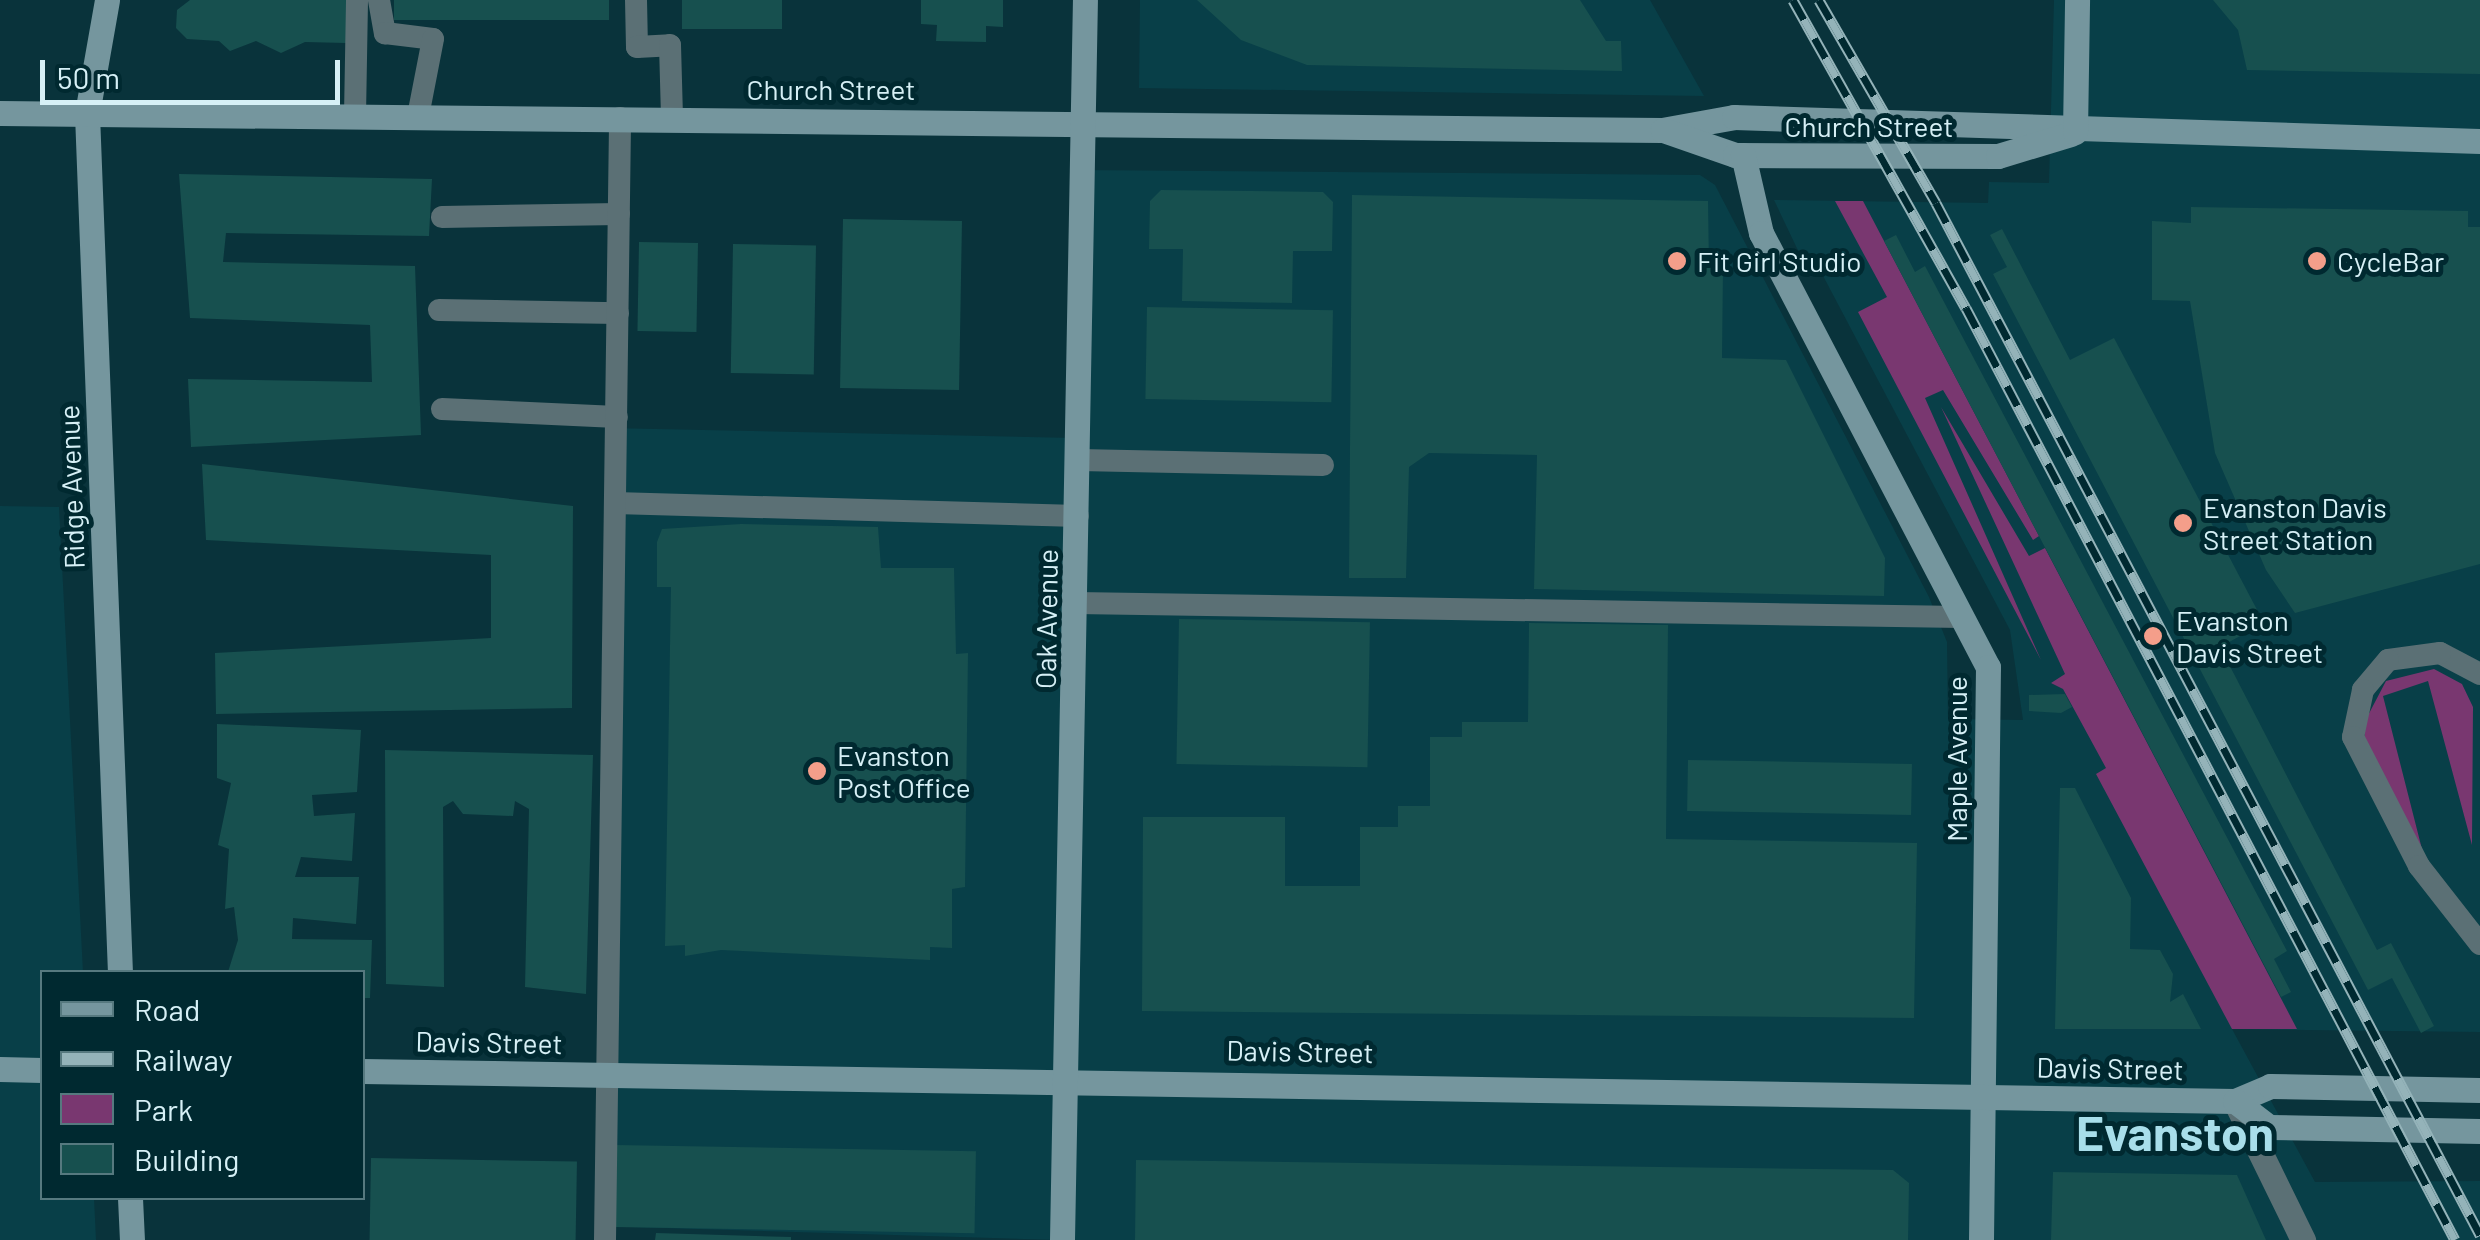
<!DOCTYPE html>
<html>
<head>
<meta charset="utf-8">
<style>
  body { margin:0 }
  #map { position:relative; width:2480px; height:1240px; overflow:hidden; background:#09333b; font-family:Barlow,sans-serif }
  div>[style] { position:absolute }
  .built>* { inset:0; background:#083f48 }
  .green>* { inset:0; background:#793770 }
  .building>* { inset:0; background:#17504f; transform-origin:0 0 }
  .lane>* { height:22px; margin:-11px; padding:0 11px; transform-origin:11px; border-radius:11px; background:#5b7075 }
  .street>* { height:25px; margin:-12.5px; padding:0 12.5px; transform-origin:12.5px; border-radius:12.5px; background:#5b7075 }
  .secondary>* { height:25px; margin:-12.5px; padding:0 12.5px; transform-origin:12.5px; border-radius:12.5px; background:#75969e }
  .rail>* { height:11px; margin-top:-5.5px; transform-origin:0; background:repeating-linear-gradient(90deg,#002930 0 22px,#94b3b9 0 44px); box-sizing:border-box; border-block:2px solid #94b3b9 }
  .dots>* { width:28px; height:28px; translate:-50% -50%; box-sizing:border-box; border:5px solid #002930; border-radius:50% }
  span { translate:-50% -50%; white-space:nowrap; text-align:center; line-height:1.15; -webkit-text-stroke:10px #002930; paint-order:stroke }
  .street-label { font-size:28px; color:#d6f0f6 }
  .poi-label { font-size:28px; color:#d6f0f6 }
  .left { translate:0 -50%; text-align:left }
  .town-label { font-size:48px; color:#a8deea; font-weight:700 }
  .legend { position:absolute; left:40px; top:970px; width:325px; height:230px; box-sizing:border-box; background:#002930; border:2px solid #56797f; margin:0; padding:12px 18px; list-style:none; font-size:30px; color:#d6f0f6 }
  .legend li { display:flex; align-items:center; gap:20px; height:50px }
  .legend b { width:50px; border:2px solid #56797f }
  .scale { position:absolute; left:40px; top:60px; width:300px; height:45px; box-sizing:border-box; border:5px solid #d6f0f6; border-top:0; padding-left:12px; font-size:30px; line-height:35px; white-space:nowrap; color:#d6f0f6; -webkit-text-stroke:8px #002930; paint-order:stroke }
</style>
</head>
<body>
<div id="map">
  <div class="built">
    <i style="clip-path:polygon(1140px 0,1650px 0,1704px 96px,1139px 88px)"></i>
    <i style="clip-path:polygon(2054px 0,2480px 0,2480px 1032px,2232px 1029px,2315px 1182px,2480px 1181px,2480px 1240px,1057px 1240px,598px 1226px,607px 428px,1074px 438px,1074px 170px,1700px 175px,1715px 185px,1929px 597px,1947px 642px,1948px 719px,2023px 720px,2010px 630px,1821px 272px,1804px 263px,1774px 200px,1988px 203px,1989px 182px,2049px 183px)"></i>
    <i style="clip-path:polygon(0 506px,59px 507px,83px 972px,42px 972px,42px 1198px,94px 1198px,96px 1240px,0 1240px)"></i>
  </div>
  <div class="green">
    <i style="clip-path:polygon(1835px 201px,1863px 201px,2039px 536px,2033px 540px,1943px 390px,1925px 398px,2041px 660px,1858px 312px,1887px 297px)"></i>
    <i style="clip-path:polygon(1941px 407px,2029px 556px,2045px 548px,2297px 1029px,2232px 1029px,2096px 774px,2106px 768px,2063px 689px,2051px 683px,2065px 674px)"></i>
    <i style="clip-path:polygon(2434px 669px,2462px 684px,2473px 707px,2472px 845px,2428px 681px,2383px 696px,2424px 857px,2365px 743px,2364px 723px,2386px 681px)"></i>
  </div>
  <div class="building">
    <i style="clip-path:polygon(190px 0,347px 0,346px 43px,305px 42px,281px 53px,256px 41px,230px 51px,219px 41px,187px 39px,176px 28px,177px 10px)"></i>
    <i style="left:394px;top:0;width:215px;height:20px"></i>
    <i style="left:682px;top:0;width:100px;height:29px"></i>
    <i style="clip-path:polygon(921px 0,1003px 0,1003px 27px,986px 26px,986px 42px,936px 41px,937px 25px,921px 24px)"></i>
    <i style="clip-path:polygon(1197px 0,1580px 0,1606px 41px,1621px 41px,1622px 71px,1307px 65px,1241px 40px)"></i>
    <i style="clip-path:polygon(2213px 0,2480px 0,2480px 74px,2247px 70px,2238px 30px)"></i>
    <i style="clip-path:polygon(179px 174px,432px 179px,429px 236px,226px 233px,223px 262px,415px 266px,421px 435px,191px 447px,188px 379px,372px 382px,370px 325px,190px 318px)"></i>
    <i style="clip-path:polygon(1161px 190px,1323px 192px,1333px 202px,1332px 251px,1293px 251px,1292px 303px,1182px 301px,1183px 249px,1149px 249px,1150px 201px)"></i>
    <i style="clip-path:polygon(1352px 195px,1708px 201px,1709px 267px,1723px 268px,1722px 358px,1786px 360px,1885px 558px,1884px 596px,1534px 589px,1537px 455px,1429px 453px,1409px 467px,1406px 578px,1349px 578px)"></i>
    <i style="clip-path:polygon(2191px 207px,2468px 211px,2468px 227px,2480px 227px,2480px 564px,2295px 613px,2266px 570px,2215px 453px,2190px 301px,2152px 300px,2152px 221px,2191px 223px)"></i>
    <i style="left:843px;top:219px;width:119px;height:169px;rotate:1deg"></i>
    <i style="clip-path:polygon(2002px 229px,2070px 360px,2114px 338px,2264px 623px,2220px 647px,2377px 950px,2391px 943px,2434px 1026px,2421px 1033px,2392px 978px,2368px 990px,1993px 274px,2007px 267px,1990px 235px)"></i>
    <i style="clip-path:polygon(1896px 235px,1915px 272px,1925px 266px,2287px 951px,2274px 959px,2291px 992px,2281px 997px,1884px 241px)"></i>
    <i style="left:698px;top:243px;width:89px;height:59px;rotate:91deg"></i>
    <i style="left:733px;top:244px;width:83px;height:129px;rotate:1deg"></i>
    <i style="left:1147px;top:307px;width:186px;height:92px;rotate:1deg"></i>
    <i style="clip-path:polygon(202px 464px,573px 506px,572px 708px,216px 714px,215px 653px,491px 638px,491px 555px,206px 540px)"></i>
    <i style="clip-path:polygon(741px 524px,878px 527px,881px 568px,954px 568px,956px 654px,968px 653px,965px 887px,952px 889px,952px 948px,930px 947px,930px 960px,721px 950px,685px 956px,685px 945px,665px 946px,671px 587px,657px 587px,657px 542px,662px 529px)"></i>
    <i style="left:1179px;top:619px;width:191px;height:145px;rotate:1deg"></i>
    <i style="clip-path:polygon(1529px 623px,1668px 625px,1666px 839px,1917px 843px,1914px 1018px,1142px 1011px,1143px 817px,1285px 817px,1285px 886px,1360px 886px,1360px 827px,1398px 827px,1398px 806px,1430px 806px,1430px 737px,1462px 737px,1462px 722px,1528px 722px)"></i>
    <i style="clip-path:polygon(2065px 694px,2072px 707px,2061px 713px,2029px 711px,2029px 695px)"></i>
    <i style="clip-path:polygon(217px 724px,361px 730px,357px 792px,312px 795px,314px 816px,355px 813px,352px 861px,301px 857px,295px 877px,359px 877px,356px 924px,293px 918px,292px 939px,372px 940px,370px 998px,362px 998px,362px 972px,228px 972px,238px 940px,234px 907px,225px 909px,229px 849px,218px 845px,231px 783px,217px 778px)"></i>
    <i style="clip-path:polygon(385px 750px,593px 755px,586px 994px,525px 987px,529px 809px,515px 801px,513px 816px,463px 814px,453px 801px,443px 807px,444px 987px,386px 984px)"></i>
    <i style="left:1688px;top:760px;width:224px;height:51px;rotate:1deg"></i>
    <i style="clip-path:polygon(2060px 788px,2075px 788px,2131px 898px,2130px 949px,2160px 950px,2173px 974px,2170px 1002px,2183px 994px,2201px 1029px,2055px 1029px)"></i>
    <i style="left:615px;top:1145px;width:361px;height:82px;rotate:1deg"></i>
    <i style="left:371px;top:1158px;width:206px;height:82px;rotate:1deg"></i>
    <i style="clip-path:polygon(1136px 1160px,1893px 1170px,1909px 1183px,1908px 1240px,1135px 1240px)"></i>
    <i style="clip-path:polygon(2053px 1172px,2237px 1175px,2266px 1240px,2051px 1240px)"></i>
    <i style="clip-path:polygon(656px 1233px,791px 1237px,791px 1240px,655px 1240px)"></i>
  </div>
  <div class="lane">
    <i style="left:379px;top:0;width:34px;rotate:80deg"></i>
    <i style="left:385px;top:33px;width:48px;rotate:7.1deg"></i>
    <i style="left:433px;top:39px;width:78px;rotate:101deg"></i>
    <i style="left:636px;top:0;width:47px;rotate:88.8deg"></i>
    <i style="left:637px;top:47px;width:33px;rotate:-3deg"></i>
    <i style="left:670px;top:45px;width:73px;rotate:88.4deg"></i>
    <i style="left:355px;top:116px;width:116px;rotate:-89deg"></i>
    <i style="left:442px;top:217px;width:177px;rotate:-1deg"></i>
    <i style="left:439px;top:310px;width:179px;rotate:1deg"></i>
    <i style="left:442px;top:409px;width:175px;rotate:2.6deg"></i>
    <i style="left:1079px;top:460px;width:244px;rotate:1.2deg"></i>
    <i style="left:615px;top:503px;width:463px;rotate:1.6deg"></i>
    <i style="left:1076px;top:603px;width:886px;rotate:0.91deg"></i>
    <i style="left:2480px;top:674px;width:45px;rotate:-152.3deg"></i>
    <i style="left:2440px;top:653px;width:52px;rotate:172.3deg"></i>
    <i style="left:2388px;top:660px;width:39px;rotate:130deg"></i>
    <i style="left:2363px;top:690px;width:48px;rotate:102deg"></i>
    <i style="left:2353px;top:737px;width:145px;rotate:62.9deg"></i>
    <i style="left:2419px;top:866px;width:99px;rotate:52deg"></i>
    <i style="left:605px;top:1240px;width:1122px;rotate:-89.23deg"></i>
  </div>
  <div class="street">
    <i style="left:2235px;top:1101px;width:155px;rotate:63.9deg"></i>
  </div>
  <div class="secondary">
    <i style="left:107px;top:0;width:116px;rotate:100deg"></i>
    <i style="left:87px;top:114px;width:859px;rotate:87.8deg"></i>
    <i style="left:0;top:113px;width:1662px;rotate:0.59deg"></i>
    <i style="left:1662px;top:130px;width:73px;rotate:-10.2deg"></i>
    <i style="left:1734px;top:117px;width:746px;rotate:1.84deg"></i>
    <i style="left:1663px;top:130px;width:76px;rotate:19.1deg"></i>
    <i style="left:1735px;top:155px;width:263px;rotate:0.2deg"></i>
    <i style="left:1998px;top:156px;width:76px;rotate:-16.8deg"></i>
    <i style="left:2075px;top:132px;width:132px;rotate:-89.1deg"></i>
    <i style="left:1743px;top:155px;width:80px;rotate:77deg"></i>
    <i style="left:1761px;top:233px;width:490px;rotate:62.4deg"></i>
    <i style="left:1988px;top:667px;width:573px;rotate:90.7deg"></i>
    <i style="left:0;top:1069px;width:42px;rotate:1.4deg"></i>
    <i style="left:362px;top:1071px;width:1873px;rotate:0.92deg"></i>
    <i style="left:2235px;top:1101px;width:38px;rotate:-23deg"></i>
    <i style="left:2270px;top:1086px;width:210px;rotate:1.1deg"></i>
    <i style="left:2235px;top:1101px;width:43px;rotate:37.4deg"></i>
    <i style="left:2269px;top:1127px;width:211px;rotate:1.1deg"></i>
    <i style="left:130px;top:1198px;width:42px;rotate:87.3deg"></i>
    <i style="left:1062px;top:1240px;width:1240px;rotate:-88.94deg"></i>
  </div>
  <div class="rail">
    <i style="left:1793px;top:0;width:353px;rotate:60.7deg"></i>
    <i style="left:1966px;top:308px;width:1052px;rotate:62.31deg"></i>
    <i style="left:1819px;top:0;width:234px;rotate:60deg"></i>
    <i style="left:1936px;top:203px;width:1167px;rotate:62.2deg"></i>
  </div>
  <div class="dots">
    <i style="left:1677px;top:261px;background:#f49e8a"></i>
    <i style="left:2317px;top:261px;background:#f49e8a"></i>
    <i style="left:2183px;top:523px;background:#f49e8a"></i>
    <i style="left:2153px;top:636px;background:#f49e8a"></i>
    <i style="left:817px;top:771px;background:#f49e8a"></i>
  </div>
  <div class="street-label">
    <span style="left:831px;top:89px">Church Street</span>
    <span style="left:1869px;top:126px">Church Street</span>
    <span style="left:71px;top:487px;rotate:-92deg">Ridge Avenue</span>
    <span style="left:1046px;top:619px;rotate:-89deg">Oak Avenue</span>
    <span style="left:1956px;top:759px;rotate:-90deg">Maple Avenue</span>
    <span style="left:489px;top:1042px;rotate:1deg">Davis Street</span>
    <span style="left:1300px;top:1051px;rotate:1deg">Davis Street</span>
    <span style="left:2110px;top:1068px;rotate:1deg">Davis Street</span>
  </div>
  <div class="poi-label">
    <span class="left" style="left:1697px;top:261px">Fit Girl Studio</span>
    <span class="left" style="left:2337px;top:261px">CycleBar</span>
    <span class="left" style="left:2203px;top:523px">Evanston Davis<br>Street Station</span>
    <span class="left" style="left:2176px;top:636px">Evanston<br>Davis Street</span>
    <span class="left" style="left:837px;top:771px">Evanston<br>Post Office</span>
  </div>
  <div class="town-label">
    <span style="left:2175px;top:1133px">Evanston</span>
  </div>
  <ul class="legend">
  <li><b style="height:12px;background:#75969e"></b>Road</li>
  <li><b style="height:12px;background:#94b3b9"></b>Railway</li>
  <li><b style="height:28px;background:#793770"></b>Park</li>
  <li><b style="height:28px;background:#17504f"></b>Building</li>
  </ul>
  <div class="scale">50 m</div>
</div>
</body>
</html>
